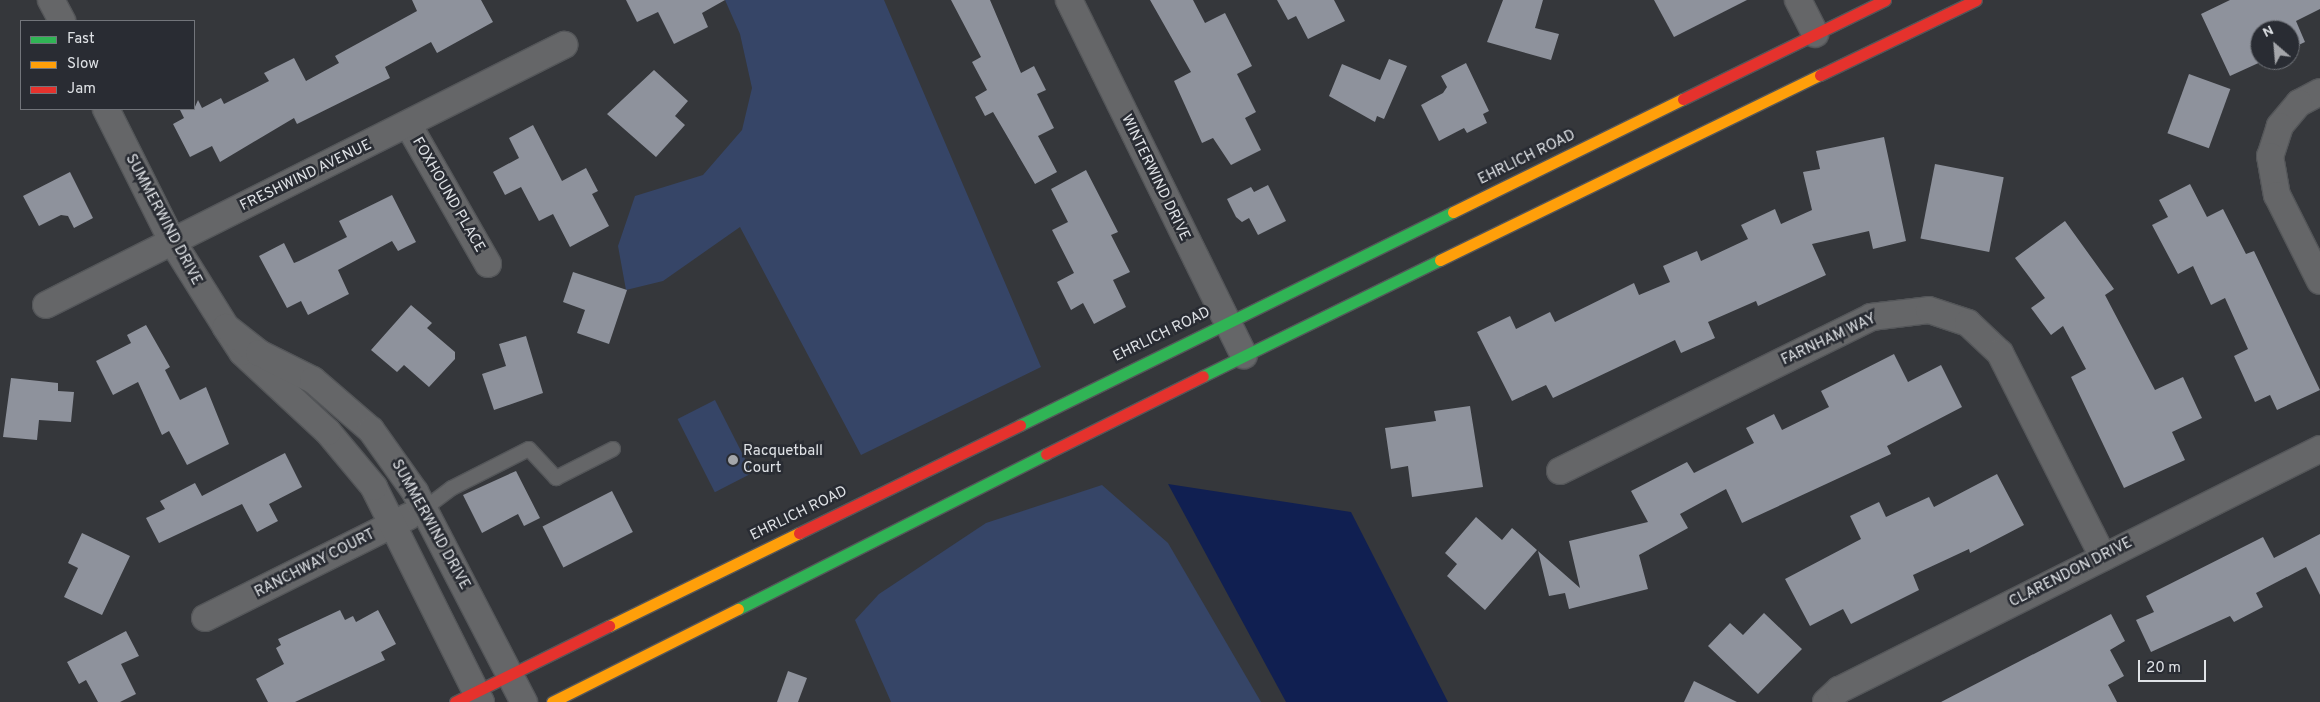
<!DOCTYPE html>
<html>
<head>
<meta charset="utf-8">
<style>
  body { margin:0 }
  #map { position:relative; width:2320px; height:702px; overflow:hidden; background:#35373b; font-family:Overpass,sans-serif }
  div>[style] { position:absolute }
  .green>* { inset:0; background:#364567; transform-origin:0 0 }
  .water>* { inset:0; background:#101f51 }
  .building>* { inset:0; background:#8e929c; transform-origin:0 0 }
  .roads { filter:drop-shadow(1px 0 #545659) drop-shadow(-1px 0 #545659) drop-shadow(0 1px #545659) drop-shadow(0 -1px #545659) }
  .lane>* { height:14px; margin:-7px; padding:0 7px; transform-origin:7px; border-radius:7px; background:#656668 }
  .street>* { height:26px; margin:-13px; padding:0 13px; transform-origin:13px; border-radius:13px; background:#656668 }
  .fast>* { height:11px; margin:-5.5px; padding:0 5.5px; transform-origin:5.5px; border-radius:5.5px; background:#30b455 }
  .slow>* { height:11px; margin:-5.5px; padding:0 5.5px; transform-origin:5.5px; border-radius:5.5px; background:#ff9f0a }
  .jam>* { height:11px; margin:-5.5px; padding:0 5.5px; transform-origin:5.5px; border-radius:5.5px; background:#e5322d }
  .dots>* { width:14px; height:14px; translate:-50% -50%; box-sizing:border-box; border:2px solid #292c33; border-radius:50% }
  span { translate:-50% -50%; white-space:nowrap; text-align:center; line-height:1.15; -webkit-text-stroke:5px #292c33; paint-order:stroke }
  .street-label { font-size:15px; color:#dfe2e6 }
  .poi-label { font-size:15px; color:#dfe2e6 }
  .left { translate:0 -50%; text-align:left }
  .legend { position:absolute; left:20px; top:20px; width:175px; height:90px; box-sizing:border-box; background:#292c33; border:1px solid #72757b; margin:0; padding:6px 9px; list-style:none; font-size:15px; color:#dfe2e6 }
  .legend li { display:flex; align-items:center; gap:10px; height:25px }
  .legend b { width:25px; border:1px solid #72757b }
  .north { position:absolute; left:2250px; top:20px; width:50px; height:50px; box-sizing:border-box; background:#292c33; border:1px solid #72757b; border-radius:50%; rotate:333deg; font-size:14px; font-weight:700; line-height:20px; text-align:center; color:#dfe2e6 }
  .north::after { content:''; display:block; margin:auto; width:18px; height:22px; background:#a4a6aa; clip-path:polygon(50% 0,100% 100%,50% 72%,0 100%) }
  .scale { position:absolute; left:2138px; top:660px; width:68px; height:22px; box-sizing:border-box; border:2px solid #dfe2e6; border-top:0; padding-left:6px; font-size:15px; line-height:18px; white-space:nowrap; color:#dfe2e6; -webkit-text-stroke:4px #292c33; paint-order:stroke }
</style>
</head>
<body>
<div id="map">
  <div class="green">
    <i style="clip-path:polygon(725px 0,884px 0,1041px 367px,861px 455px,740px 227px,663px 281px,626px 290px,618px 246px,635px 196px,703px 175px,742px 130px,752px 88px,740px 34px)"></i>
    <i style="left:715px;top:400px;width:82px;height:42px;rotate:63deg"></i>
    <i style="clip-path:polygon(1102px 485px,1168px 543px,1261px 702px,891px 702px,855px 620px,879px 594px,986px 523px)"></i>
  </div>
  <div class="water">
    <i style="clip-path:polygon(1168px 484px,1351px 512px,1448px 702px,1286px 702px)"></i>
  </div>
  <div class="building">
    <i style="clip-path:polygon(412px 0,481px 0,493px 22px,437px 53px,431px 42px,385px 67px,390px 78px,297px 124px,294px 118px,220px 162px,212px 146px,190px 157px,173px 124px,184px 118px,180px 110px,194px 109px,198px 100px,202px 108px,221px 98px,224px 104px,269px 81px,264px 73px,294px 58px,306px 81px,339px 63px,335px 56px,417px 11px)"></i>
    <i style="clip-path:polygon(626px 0,725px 0,702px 13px,708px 27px,674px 44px,658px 12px,637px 22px)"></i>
    <i style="clip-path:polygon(951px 0,990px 0,1021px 73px,1034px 66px,1046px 90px,1037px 94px,1054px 128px,1038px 136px,1057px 172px,1035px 184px,993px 112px,985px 116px,975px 97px,987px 90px,972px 62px,981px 57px)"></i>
    <i style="clip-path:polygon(1150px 0,1193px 0,1205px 23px,1225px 13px,1252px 66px,1237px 74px,1256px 112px,1245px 118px,1261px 150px,1231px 165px,1213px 138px,1202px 143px,1174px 81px,1191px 72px)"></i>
    <i style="clip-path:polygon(1277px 0,1334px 0,1345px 21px,1308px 39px,1296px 16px,1288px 20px)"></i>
    <i style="clip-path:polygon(1503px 0,1543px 0,1535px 28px,1559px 34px,1551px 60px,1487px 42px)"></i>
    <i style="clip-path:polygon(1654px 0,1747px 0,1674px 37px)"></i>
    <i style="clip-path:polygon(2230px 0,2320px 0,2320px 9px,2296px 21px,2305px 42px,2290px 49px,2290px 30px,2260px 30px,2260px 60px,2265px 60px,2230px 76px,2201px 14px)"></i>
    <i style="clip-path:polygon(1389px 59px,1407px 66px,1384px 119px,1377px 116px,1375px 122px,1329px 96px,1342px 64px,1380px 80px)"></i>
    <i style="clip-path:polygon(1466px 63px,1489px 111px,1483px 114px,1487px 123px,1467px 133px,1464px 128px,1439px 141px,1421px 105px,1443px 93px,1447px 87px,1441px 76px)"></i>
    <i style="clip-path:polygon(654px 70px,688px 101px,675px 116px,685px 125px,656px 157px,607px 114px)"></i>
    <i style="left:2189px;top:74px;width:44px;height:63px;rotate:20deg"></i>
    <i style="clip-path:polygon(533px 125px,562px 181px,586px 168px,598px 191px,592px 194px,609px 226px,570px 247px,553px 214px,539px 221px,521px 187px,505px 195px,493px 172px,519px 158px,509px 138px)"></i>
    <i style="clip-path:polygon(1884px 137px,1906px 241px,1873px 249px,1869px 231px,1812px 244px,1826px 275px,1758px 306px,1756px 301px,1708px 322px,1715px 338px,1681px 353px,1675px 340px,1553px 398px,1546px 385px,1512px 401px,1477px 332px,1510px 316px,1516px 329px,1550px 312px,1555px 322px,1634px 283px,1639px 295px,1670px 282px,1663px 266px,1697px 251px,1701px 261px,1748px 239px,1741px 225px,1775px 209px,1781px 224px,1812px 210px,1803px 172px,1820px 169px,1816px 151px)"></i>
    <i style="left:1935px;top:164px;width:70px;height:76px;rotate:11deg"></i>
    <i style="clip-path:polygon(1086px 170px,1118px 232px,1111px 235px,1130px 272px,1113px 280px,1126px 307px,1094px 324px,1083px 303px,1071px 310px,1057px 282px,1074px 273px,1052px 230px,1068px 222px,1051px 189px)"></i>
    <i style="clip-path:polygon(70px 172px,93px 218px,74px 228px,68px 216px,61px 215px,39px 226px,23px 196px)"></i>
    <i style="clip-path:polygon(2190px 184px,2207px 217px,2223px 209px,2246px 254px,2254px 251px,2320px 390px,2277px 410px,2270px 395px,2255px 402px,2234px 356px,2248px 349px,2225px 298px,2211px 305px,2193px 266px,2178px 274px,2152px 225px,2168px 217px,2159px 200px)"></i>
    <i style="clip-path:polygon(1268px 185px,1286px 221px,1258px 235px,1249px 218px,1242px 222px,1236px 217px,1227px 199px,1251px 187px,1254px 192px)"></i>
    <i style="clip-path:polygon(392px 195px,416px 242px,398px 251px,392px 241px,338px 270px,349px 294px,308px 315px,301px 301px,287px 308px,259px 256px,284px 243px,294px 263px,299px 261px,347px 237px,339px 221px)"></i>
    <i style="clip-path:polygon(2065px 221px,2114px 289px,2105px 295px,2155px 390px,2183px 377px,2202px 418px,2172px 432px,2185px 460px,2124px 488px,2071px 377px,2086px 369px,2063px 326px,2051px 335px,2031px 308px,2045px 298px,2015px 258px)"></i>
    <i style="clip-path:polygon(573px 272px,627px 290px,609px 344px,577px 333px,585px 310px,563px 302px)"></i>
    <i style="clip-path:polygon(411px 305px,432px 323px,427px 328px,455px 352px,455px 359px,429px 387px,404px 365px,397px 372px,371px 350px)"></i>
    <i style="clip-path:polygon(146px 325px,170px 367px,165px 370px,180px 400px,206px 387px,229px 444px,187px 465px,169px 431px,162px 435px,138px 382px,113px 395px,96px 361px,131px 343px,127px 335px)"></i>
    <i style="clip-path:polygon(526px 336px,543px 393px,494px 410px,482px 374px,506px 366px,499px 344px)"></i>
    <i style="clip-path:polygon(1894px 354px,1908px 382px,1941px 365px,1962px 407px,1887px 446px,1891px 454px,1742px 523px,1726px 489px,1680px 514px,1688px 528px,1639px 555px,1648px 589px,1569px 609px,1565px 593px,1549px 596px,1538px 551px,1580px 588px,1569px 541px,1648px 522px,1631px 491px,1687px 462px,1694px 473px,1754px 443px,1746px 428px,1774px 414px,1782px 430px,1829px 407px,1821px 391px)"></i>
    <i style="clip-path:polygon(11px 378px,58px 383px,58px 391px,74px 392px,71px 422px,39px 420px,37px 440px,3px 437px)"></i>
    <i style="clip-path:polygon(1470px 406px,1483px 487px,1412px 497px,1408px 466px,1391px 469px,1385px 428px,1436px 421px,1434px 411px)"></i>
    <i style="clip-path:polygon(285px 453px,302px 487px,269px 504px,278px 521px,257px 532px,242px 504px,159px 543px,146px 518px,165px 509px,160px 501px,195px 483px,202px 496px)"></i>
    <i style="clip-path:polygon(516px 471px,540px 518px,524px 526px,518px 514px,482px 533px,463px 495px)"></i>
    <i style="clip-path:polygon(1997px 474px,2024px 525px,1970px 553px,1969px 549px,1913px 575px,1919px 590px,1851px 624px,1843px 609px,1810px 626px,1785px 579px,1861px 539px,1850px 516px,1879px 502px,1886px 517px,1929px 497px,1934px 507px)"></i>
    <i style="left:612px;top:491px;width:46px;height:78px;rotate:63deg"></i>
    <i style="clip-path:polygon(1476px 517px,1502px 540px,1512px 528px,1537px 550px,1485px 610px,1447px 576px,1457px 564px,1445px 553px)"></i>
    <i style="clip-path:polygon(82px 533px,130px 556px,102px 615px,64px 597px,78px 568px,68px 563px)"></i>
    <i style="clip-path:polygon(2320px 534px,2320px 595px,2306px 567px,2256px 593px,2263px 607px,2234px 622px,2230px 616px,2151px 652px,2136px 620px,2154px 612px,2146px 596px,2263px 537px,2274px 558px)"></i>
    <i style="clip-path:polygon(340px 610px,345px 620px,353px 616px,356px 622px,378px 610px,396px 644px,381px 652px,385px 660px,295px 702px,268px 702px,256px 679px,284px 664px,276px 648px,281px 645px,278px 639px)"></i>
    <i style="clip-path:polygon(1764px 613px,1802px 649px,1758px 694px,1708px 646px,1730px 623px,1743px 635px)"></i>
    <i style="clip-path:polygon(2111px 614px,2125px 641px,2110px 650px,2124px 676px,2108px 685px,2117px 702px,1941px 702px)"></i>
    <i style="clip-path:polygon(126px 631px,139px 656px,121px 664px,136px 694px,120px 702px,98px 702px,86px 680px,79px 684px,67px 662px)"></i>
    <i style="clip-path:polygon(788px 671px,807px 678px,798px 702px,777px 702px)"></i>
    <i style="clip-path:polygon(1694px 681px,1737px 702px,1684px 702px)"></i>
  </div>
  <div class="roads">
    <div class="lane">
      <i style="left:424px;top:509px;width:35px;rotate:-37deg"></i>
      <i style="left:452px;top:488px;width:86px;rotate:-26.9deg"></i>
      <i style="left:529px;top:449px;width:40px;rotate:47deg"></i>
      <i style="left:556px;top:478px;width:64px;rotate:-27deg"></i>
    </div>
    <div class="street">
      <i style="left:51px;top:0;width:24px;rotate:62deg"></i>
      <i style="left:1069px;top:0;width:396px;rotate:63.8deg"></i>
      <i style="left:1798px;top:0;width:38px;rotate:63deg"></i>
      <i style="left:2320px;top:92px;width:24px;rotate:152deg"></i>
      <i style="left:2299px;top:103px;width:30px;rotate:130deg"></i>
      <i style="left:2280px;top:126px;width:32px;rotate:108deg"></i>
      <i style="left:2270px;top:156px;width:40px;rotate:80deg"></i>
      <i style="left:2277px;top:195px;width:96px;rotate:63.4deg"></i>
      <i style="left:106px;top:109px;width:148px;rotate:63.4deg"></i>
      <i style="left:172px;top:241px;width:102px;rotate:57.9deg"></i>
      <i style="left:409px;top:126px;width:159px;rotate:60.2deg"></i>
      <i style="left:46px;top:305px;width:580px;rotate:-26.65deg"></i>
      <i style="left:1560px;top:471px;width:347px;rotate:-26.3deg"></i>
      <i style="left:1871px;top:317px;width:58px;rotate:-6.9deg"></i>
      <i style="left:1929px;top:310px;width:41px;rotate:18.4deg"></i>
      <i style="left:1968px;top:323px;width:44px;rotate:43.2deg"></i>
      <i style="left:2000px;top:353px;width:229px;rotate:63.2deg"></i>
      <i style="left:205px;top:618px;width:227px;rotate:-26.5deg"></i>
      <i style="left:481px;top:702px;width:240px;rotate:-116.5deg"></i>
      <i style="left:374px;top:487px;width:72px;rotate:-129.9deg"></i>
      <i style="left:328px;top:432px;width:117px;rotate:-137.1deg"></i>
      <i style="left:242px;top:352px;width:30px;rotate:-123deg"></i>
      <i style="left:226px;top:327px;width:42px;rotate:38.2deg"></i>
      <i style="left:259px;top:353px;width:60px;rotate:26.6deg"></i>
      <i style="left:313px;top:380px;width:77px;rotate:40.8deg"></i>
      <i style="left:371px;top:430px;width:76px;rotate:54.6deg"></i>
      <i style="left:415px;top:492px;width:237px;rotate:62.6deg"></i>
      <i style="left:1826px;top:702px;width:18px;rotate:-43deg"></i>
      <i style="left:1839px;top:690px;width:538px;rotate:-26.61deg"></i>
    </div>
    <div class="fast">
      <i style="left:1203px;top:376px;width:264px;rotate:-26.1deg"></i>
      <i style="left:1020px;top:425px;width:483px;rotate:-26.2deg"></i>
      <i style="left:738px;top:609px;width:345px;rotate:-26.7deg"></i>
    </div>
    <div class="slow">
      <i style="left:1453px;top:212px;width:256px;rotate:-26.2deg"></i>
      <i style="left:1440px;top:260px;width:423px;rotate:-26deg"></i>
      <i style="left:609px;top:626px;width:212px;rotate:-26.1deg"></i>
      <i style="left:552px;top:702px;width:208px;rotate:-26.6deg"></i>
    </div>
    <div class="jam">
      <i style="left:1820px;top:75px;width:173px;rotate:-25.7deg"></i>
      <i style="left:1683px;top:99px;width:225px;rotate:-26.1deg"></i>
      <i style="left:1046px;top:454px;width:175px;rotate:-26.4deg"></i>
      <i style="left:799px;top:533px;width:246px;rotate:-26deg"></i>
      <i style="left:455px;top:702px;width:172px;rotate:-26.3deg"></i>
    </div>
  </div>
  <div class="dots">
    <i style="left:733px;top:460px;background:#a4a6aa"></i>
  </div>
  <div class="street-label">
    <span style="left:1527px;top:158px;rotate:-26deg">EHRLICH ROAD</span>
    <span style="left:306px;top:176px;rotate:-26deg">FRESHWIND AVENUE</span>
    <span style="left:1155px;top:178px;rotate:64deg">WINTERWIND DRIVE</span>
    <span style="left:448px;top:195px;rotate:60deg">FOXHOUND PLACE</span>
    <span style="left:163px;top:220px;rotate:62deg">SUMMERWIND DRIVE</span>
    <span style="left:1162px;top:335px;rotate:-26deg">EHRLICH ROAD</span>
    <span style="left:1829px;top:340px;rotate:-25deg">FARNHAM WAY</span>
    <span style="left:799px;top:514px;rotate:-26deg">EHRLICH ROAD</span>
    <span style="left:430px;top:525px;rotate:61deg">SUMMERWIND DRIVE</span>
    <span style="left:315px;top:564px;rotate:-27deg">RANCHWAY COURT</span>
    <span style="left:2071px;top:573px;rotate:-27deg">CLARENDON DRIVE</span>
  </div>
  <div class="poi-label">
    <span class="left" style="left:743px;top:460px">Racquetball<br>Court</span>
  </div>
  <ul class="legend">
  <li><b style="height:6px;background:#30b455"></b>Fast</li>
  <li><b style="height:6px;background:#ff9f0a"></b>Slow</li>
  <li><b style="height:6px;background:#e5322d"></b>Jam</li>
  </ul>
  <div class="north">N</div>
  <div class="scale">20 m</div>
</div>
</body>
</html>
